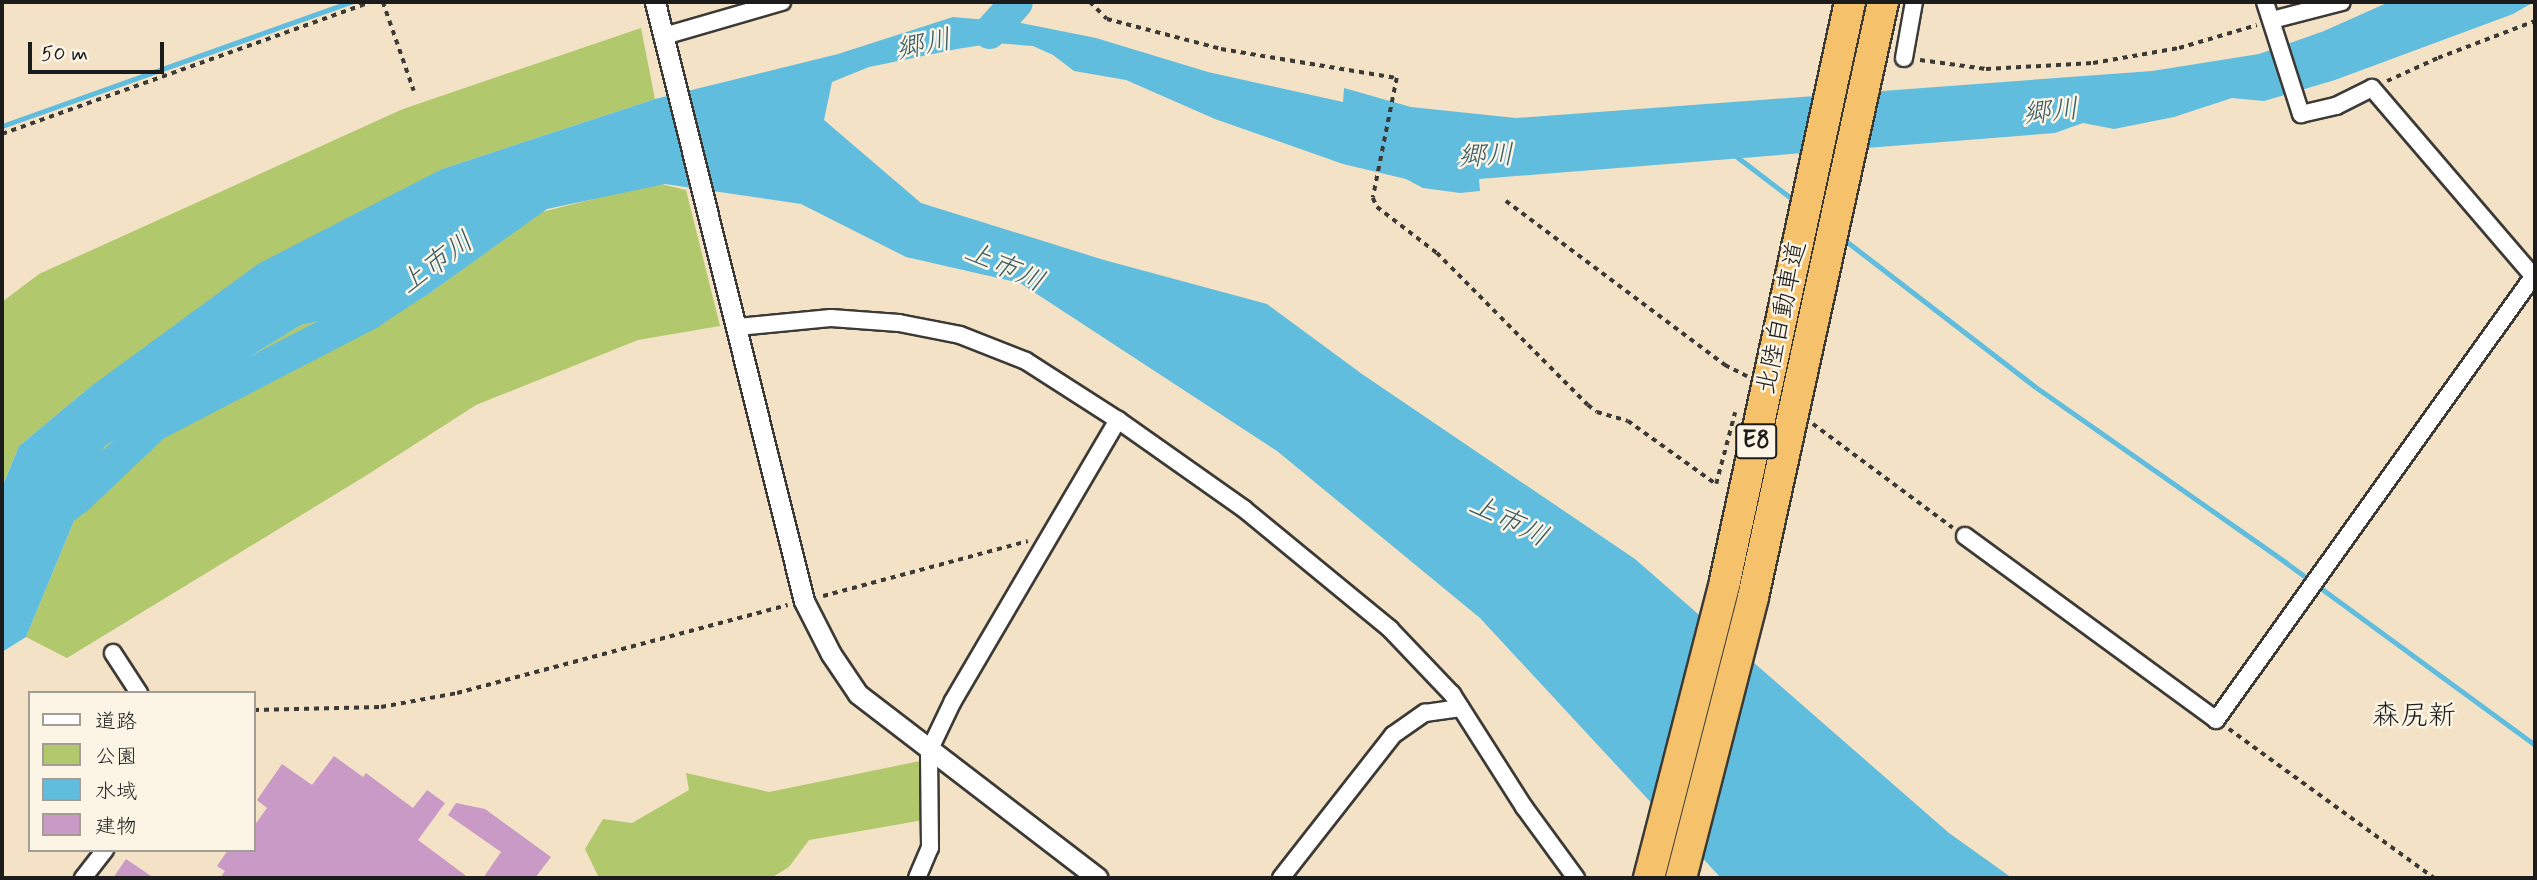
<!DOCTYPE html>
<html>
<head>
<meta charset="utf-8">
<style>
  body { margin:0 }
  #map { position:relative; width:2537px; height:880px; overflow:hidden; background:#f3e2c6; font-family:Mynerve,"Klee One",sans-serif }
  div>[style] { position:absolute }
  .green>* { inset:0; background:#b2c86d }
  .water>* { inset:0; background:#60bdde }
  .stream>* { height:5px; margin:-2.5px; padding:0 2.5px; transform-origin:2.5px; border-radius:2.5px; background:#60bdde }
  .river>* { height:33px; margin:-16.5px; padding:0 16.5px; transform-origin:16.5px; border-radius:16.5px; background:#60bdde }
  .building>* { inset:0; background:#ca9ac7 }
  .path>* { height:3.5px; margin-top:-1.75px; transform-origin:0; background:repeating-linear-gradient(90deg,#3c3a36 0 5px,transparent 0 10px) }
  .roads { filter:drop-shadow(2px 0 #3c3a36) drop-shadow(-2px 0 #3c3a36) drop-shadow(0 2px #3c3a36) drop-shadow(0 -2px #3c3a36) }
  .minor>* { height:16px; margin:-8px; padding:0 8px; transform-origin:8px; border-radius:8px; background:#fff }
  .tertiary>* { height:19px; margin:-9.5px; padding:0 9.5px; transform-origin:9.5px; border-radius:9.5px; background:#fff }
  .bridges { filter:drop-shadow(2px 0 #3c3a36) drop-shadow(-2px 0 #3c3a36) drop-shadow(0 2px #3c3a36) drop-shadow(0 -2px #3c3a36) }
  .motorway-bridge>* { height:30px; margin:-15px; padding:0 15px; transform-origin:15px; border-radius:15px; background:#f5c16b }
  span { translate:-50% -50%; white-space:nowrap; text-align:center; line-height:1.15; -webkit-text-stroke:5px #fcf5e5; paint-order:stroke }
  .shield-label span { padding:2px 5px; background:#fcf5e5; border:2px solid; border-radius:5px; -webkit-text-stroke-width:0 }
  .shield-label { font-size:24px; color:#1c1c1c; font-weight:700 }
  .street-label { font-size:26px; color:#1c1c1c }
  .water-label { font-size:28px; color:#375c6a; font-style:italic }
  .neighbourhood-label { font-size:28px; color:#1c1c1c }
  .frame { position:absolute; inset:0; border:4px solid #1c1c1c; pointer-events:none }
  .legend { position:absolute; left:28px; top:691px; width:228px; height:161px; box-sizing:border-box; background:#fcf5e5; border:2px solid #a29e95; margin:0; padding:9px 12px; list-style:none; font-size:21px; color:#1c1c1c }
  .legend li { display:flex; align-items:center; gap:14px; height:35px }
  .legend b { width:35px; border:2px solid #a29e95 }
  .scale { position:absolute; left:28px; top:42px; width:136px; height:32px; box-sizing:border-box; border:4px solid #1c1c1c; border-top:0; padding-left:9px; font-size:21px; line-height:24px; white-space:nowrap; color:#1c1c1c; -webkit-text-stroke:5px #fcf5e5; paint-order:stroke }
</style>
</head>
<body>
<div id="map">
  <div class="green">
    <i style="clip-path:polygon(641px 28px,655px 99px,442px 169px,90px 387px,19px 446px,2px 486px,2px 302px,39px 274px,403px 109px)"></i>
    <i style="clip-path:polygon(657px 183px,686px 190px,720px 326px,638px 340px,476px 405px,367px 475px,67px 658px,26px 637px,105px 446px,301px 325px,423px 298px,542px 212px)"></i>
    <i style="clip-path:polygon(920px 761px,935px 770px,935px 818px,809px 840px,789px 867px,771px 878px,599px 878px,585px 849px,603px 819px,632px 823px,689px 790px,686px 773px,769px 792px)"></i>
  </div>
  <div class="water">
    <i style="clip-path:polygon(2389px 2px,2534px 2px,2513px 14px,2335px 80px,2264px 101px,2232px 98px,2174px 117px,2114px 129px,2083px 123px,2055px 133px,1479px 179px,1480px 191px,1460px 193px,1423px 188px,1406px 179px,1343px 164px,1215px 119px,1126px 80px,1074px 71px,1053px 55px,1033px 46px,995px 43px,957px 49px,869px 67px,832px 82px,824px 120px,921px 203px,1104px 260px,1267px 304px,1362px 374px,1635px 559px,1949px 833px,2012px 878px,1721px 878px,1480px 618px,1277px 451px,1020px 283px,906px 257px,801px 204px,665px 184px,547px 209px,423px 298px,301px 325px,105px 446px,26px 637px,2px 652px,2px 487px,19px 446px,90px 387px,258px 264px,442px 169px,655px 99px,838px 54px,953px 17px,1021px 23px,1096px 38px,1208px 72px,1343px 102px,1344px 88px,1411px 107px,1516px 118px,2152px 71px,2259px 54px,2324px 31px)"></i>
  </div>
  <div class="stream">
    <i style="left:2px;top:126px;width:370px;rotate:-19.6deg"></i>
    <i style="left:1737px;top:157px;width:74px;rotate:37.3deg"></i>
    <i style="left:1842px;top:238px;width:242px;rotate:37.6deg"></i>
    <i style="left:2034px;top:386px;width:307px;rotate:35deg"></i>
    <i style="left:2285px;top:562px;width:310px;rotate:36.2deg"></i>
  </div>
  <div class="river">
    <i style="left:989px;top:32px;width:40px;rotate:-48deg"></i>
    <i style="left:2px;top:552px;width:93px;rotate:-36.3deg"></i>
    <i style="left:77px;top:497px;width:106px;rotate:-43.5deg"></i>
    <i style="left:154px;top:424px;width:241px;rotate:-27.4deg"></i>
    <i style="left:368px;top:313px;width:53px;rotate:-33.4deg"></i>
  </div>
  <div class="building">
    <i style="clip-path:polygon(334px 756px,363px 777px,366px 773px,413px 808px,427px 790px,445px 803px,418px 840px,469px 878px,220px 878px,225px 871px,217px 866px,228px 850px,254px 850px,254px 826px,267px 808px,257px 800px,282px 764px,312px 785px)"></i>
    <i style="clip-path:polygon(456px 803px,485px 809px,551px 857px,535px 878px,483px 878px,501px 852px,448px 815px)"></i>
    <i style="clip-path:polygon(126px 859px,154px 878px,113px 878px)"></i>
  </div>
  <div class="path">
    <i style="left:383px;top:2px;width:94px;rotate:70.8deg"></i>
    <i style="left:1090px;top:2px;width:24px;rotate:45deg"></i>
    <i style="left:1107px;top:19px;width:118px;rotate:14.7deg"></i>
    <i style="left:1221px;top:49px;width:178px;rotate:9.4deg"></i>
    <i style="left:1397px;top:78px;width:122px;rotate:101.3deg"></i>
    <i style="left:1373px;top:198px;width:10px;rotate:66deg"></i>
    <i style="left:1377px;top:207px;width:76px;rotate:37.5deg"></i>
    <i style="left:1437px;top:253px;width:214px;rotate:45.2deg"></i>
    <i style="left:1588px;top:405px;width:11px;rotate:38deg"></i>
    <i style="left:1597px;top:412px;width:32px;rotate:16deg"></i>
    <i style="left:1628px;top:421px;width:108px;rotate:35.6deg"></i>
    <i style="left:1716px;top:484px;width:74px;rotate:-75.2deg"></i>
    <i style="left:1920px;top:60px;width:67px;rotate:7.8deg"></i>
    <i style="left:1986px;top:69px;width:107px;rotate:-3.2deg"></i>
    <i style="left:2093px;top:63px;width:87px;rotate:-9.9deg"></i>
    <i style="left:2179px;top:48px;width:81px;rotate:-16.4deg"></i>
    <i style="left:2387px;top:81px;width:56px;rotate:-24.3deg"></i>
    <i style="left:2438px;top:58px;width:104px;rotate:-20.9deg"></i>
    <i style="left:2px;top:134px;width:392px;rotate:-19.7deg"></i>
    <i style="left:1506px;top:201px;width:274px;rotate:36.8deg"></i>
    <i style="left:1725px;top:365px;width:25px;rotate:27deg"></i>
    <i style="left:1813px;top:424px;width:174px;rotate:36.6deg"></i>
    <i style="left:823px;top:596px;width:212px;rotate:-15deg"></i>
    <i style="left:254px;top:710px;width:127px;rotate:-1.4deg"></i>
    <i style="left:381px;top:707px;width:77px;rotate:-10.4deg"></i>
    <i style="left:457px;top:693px;width:342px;rotate:-14.9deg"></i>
    <i style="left:2229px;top:729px;width:253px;rotate:36deg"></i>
  </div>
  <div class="roads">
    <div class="minor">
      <i style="left:2265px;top:2px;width:118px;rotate:72.2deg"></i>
      <i style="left:2301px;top:114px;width:36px;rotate:-13deg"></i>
      <i style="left:2336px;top:106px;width:40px;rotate:-26.6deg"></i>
      <i style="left:2372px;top:88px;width:250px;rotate:49.4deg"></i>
      <i style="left:2272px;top:20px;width:72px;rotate:-14.4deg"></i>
      <i style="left:664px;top:36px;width:123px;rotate:-16.1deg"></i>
      <i style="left:1904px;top:58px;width:57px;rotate:-79.9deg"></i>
      <i style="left:738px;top:327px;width:93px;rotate:-5.5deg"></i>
      <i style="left:831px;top:318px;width:68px;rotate:4.2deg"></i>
      <i style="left:899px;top:323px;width:62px;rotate:11.1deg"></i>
      <i style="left:960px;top:335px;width:71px;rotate:21.5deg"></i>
      <i style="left:1026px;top:361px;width:109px;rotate:32.7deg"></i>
      <i style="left:1118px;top:420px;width:154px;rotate:35.2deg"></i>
      <i style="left:1244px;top:509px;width:189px;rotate:39.4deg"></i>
      <i style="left:1390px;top:629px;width:90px;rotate:46.4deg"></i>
      <i style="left:1452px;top:694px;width:134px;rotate:57.5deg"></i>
      <i style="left:1524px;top:807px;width:88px;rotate:53.8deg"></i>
      <i style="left:1965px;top:536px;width:311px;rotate:36.2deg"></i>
      <i style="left:2216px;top:720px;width:548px;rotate:-54.43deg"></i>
      <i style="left:113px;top:653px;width:48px;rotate:57deg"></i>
      <i style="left:83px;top:878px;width:36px;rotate:-52deg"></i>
      <i style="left:917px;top:878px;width:33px;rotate:-67deg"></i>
      <i style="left:930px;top:848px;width:97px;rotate:-90.6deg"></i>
      <i style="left:929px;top:751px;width:55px;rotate:-64.4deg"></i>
      <i style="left:953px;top:701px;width:326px;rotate:-59.6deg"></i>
      <i style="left:1281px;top:878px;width:182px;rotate:-51.9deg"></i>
      <i style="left:1393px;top:735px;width:39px;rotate:-35deg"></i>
      <i style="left:1425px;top:713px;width:36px;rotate:-8deg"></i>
    </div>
    <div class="tertiary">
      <i style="left:655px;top:2px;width:617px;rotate:76.03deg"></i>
      <i style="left:804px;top:601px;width:59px;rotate:63deg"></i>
      <i style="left:831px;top:654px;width:48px;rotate:56deg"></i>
      <i style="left:858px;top:694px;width:302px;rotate:37.5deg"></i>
    </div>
  </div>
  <div class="bridges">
    <div class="motorway-bridge">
      <i style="left:1649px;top:878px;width:307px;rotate:-75.6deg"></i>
      <i style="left:1725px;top:581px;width:592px;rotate:-77.82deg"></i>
      <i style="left:1681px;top:878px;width:290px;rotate:-75.6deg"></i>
      <i style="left:1753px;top:597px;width:609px;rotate:-77.68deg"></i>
    </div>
  </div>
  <div class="shield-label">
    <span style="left:1756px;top:441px">E8</span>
  </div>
  <div class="street-label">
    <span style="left:1783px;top:318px;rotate:-78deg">北陸自動車道</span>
  </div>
  <div class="water-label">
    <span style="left:924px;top:46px;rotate:-12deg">郷川</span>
    <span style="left:2051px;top:113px;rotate:-6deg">郷川</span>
    <span style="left:1486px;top:157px;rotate:-2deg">郷川</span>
    <span style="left:437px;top:264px;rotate:-36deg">上市川</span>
    <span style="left:1004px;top:268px;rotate:24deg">上市川</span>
    <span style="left:1508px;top:522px;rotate:26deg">上市川</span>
  </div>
  <div class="neighbourhood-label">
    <span style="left:2414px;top:717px">森尻新</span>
  </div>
  <div class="frame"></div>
  <ul class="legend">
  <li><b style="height:9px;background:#fff"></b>道路</li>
  <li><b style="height:19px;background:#b2c86d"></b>公園</li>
  <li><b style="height:19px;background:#60bdde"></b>水域</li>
  <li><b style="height:19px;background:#ca9ac7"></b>建物</li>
  </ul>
  <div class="scale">50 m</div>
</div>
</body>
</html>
